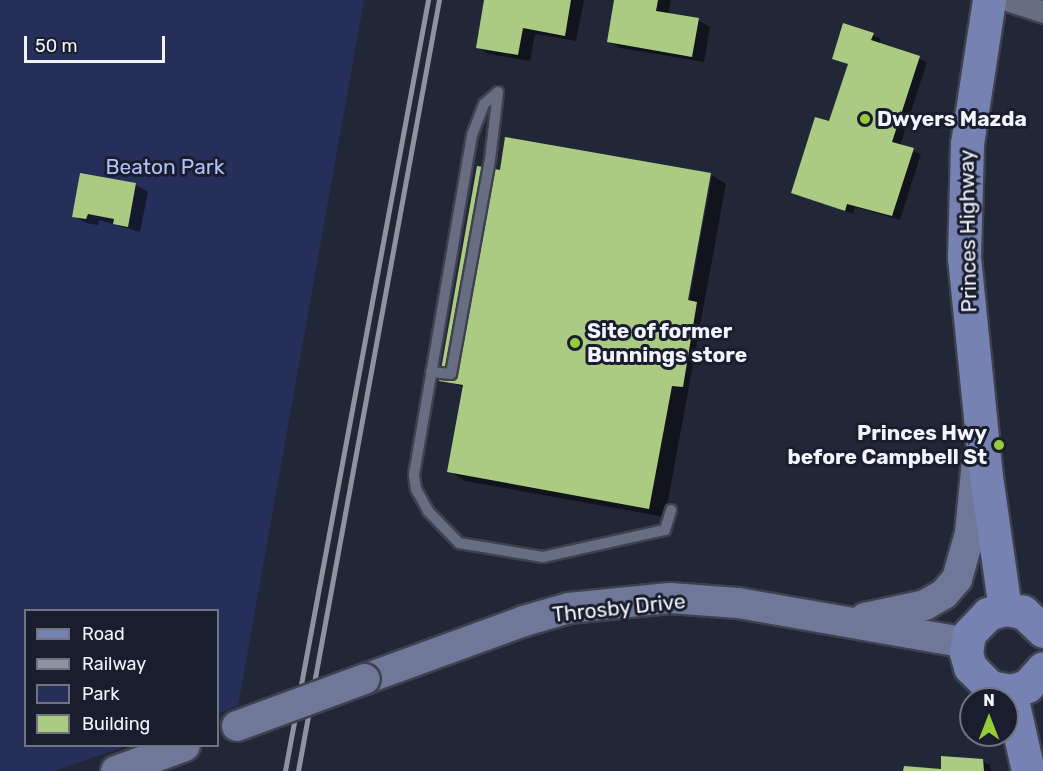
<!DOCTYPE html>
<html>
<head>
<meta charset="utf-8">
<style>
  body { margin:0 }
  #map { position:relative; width:1043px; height:771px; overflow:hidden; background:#222737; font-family:Rubik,sans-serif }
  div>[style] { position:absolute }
  .green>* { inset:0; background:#262f5a }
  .shadow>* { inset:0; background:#0007 }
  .building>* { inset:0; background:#accb82 }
  .roads { filter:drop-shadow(2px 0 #3f414f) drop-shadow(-2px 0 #3f414f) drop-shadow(0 2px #3f414f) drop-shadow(0 -2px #3f414f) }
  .service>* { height:10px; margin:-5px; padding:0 5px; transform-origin:5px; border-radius:5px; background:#686e81 }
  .minor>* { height:21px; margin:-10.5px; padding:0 10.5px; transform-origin:10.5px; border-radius:10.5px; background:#686e81 }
  .secondary>* { height:30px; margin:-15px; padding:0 15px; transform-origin:15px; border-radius:15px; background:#6f7899 }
  .primary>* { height:33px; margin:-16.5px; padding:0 16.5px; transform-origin:16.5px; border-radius:16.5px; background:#7682b1 }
  .rail>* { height:4.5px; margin:-2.25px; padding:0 2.25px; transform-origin:2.25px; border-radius:2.25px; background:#8f939f }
  .bridges { filter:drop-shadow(2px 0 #3f414f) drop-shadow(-2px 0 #3f414f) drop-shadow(0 2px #3f414f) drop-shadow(0 -2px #3f414f) }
  .secondary-bridge>* { height:30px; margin:-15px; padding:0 15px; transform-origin:15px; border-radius:15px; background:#6f7899 }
  .dots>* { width:16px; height:16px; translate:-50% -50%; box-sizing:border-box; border:3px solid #191d2d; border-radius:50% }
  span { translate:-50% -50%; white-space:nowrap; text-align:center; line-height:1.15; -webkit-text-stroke:6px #191d2d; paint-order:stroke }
  .poi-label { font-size:21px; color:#f2f4fd; font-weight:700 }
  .left { translate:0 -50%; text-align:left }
  .right { translate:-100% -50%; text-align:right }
  .park-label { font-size:21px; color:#b1c1f8 }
  .street-label { font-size:21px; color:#f2f4fd }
  .legend { position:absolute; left:24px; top:609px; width:195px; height:138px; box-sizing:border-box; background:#191d2d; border:2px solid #707380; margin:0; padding:8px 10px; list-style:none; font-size:18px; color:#f2f4fd }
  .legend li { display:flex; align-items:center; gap:12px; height:30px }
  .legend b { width:30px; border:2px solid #707380 }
  .north { position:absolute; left:959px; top:687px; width:60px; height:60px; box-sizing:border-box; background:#191d2d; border:2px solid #707380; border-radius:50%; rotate:0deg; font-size:16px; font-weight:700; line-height:24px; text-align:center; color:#f2f4fd }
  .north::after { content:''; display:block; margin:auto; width:21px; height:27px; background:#97cc38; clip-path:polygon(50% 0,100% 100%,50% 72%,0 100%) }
  .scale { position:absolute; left:24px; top:36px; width:141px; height:27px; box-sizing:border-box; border:3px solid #f2f4fd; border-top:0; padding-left:8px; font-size:18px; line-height:21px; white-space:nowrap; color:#f2f4fd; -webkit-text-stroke:4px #191d2d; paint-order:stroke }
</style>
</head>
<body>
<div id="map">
  <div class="green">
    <i style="clip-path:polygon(0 0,364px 0,238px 706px,218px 713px,218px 610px,26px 610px,26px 746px,126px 746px,54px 771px,0 771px)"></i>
  </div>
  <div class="shadow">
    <i style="clip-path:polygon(486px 0,584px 0,576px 41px,535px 34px,530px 61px,489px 54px,477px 47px)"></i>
    <i style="clip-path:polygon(615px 0,671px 0,668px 15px,698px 20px,710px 27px,704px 62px,620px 48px,608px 41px)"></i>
    <i style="clip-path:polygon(873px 35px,881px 39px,879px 44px,927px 62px,900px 146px,921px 154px,900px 220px,855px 207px,853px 214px,793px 192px,830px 123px,849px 65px,834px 58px)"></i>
    <i style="clip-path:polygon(712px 175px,726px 184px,665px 517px,465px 481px,449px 471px,464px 387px,441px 380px,689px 302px)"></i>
    <i style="clip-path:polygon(136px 185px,148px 192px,140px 232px,99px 220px,98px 225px,86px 223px,74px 216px)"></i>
    <i style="clip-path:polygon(982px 761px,990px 765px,991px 771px,905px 771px,942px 770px)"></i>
  </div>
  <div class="building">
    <i style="clip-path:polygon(484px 0,571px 0,565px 36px,523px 28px,518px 55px,476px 48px)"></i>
    <i style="clip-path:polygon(614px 0,658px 0,656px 11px,699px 18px,692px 57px,607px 42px)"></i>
    <i style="clip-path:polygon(843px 23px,874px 33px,871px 40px,920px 56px,892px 142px,914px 148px,892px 216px,847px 204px,845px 211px,791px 193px,815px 117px,829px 121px,848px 64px,832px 59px)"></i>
    <i style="clip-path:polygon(505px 137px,711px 173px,688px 300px,697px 302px,683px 387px,672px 386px,649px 509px,447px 472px,463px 385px,439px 381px,477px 166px,500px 170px)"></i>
    <i style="clip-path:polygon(80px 173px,136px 183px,128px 227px,113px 224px,114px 219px,88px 214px,86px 219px,72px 217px)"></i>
    <i style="clip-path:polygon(941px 756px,983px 759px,984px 771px,903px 771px,904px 766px,941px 769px)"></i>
  </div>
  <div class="roads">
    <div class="service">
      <i style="left:498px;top:92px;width:18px;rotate:139deg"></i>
      <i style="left:484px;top:104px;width:33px;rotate:111deg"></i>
      <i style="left:472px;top:135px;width:345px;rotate:99.7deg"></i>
      <i style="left:414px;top:475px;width:14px;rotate:82deg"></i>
      <i style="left:416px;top:489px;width:25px;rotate:61deg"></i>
      <i style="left:428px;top:511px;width:45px;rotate:45.9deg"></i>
      <i style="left:459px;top:543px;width:85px;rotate:9.5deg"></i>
      <i style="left:543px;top:557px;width:125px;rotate:-12.5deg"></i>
      <i style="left:665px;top:530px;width:21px;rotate:-73deg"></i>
      <i style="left:431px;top:372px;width:20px;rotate:6deg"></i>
      <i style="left:451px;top:374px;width:218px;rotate:-79.7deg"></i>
      <i style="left:490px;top:160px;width:68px;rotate:-83.3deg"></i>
    </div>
    <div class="minor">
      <i style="left:1007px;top:0;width:38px;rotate:18deg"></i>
    </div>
    <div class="secondary">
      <i style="left:865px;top:618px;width:61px;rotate:-12.2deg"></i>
      <i style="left:925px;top:605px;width:22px;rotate:-30deg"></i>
      <i style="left:944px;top:594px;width:20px;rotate:-49deg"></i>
      <i style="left:957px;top:579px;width:48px;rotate:-74.2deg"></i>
      <i style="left:970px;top:533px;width:73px;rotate:-84.5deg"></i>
      <i style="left:365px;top:679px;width:169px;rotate:-20deg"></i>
      <i style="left:524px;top:621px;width:47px;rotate:-16.1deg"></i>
      <i style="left:569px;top:608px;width:101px;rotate:-5.7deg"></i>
      <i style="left:670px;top:598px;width:68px;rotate:4.2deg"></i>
      <i style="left:738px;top:603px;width:232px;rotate:9.9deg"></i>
      <i style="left:116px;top:771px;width:73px;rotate:-19.9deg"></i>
    </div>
    <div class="primary">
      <i style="left:989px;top:0;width:146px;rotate:98.7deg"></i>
      <i style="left:967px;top:144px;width:113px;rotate:91.5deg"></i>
      <i style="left:964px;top:257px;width:220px;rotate:84.3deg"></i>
      <i style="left:986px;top:476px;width:134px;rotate:81.9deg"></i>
      <i style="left:1043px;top:631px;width:28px;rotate:-136deg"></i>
      <i style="left:1023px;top:612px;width:18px;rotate:-171deg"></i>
      <i style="left:1005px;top:609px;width:18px;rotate:164deg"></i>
      <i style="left:988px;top:614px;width:28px;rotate:134deg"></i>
      <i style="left:969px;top:634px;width:19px;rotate:99deg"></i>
      <i style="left:966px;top:653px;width:15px;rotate:74deg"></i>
      <i style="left:970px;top:667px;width:28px;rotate:45deg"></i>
      <i style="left:990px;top:687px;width:20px;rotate:11deg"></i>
      <i style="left:1010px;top:691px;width:18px;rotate:-16deg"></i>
      <i style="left:1027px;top:686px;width:24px;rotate:-48deg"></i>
      <i style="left:1010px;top:691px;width:82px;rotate:77.3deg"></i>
    </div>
  </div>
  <div class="rail">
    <i style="left:285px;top:771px;width:784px;rotate:-79.49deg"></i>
    <i style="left:298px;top:771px;width:784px;rotate:-79.64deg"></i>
  </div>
  <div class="bridges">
    <div class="secondary-bridge">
      <i style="left:237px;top:726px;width:136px;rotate:-20.2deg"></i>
    </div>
  </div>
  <div class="dots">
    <i style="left:865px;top:119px;background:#97cc38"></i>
    <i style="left:575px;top:343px;background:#97cc38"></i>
    <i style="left:999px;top:445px;background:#97cc38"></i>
  </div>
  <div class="poi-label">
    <span class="left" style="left:877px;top:119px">Dwyers Mazda</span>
    <span class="left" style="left:587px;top:343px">Site of former<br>Bunnings store</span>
    <span class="right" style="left:987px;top:445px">Princes Hwy<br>before Campbell St</span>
  </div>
  <div class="park-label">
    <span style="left:165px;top:167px">Beaton Park</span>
  </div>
  <div class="street-label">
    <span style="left:968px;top:231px;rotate:-91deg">Princes Highway</span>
    <span style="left:619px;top:608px;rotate:-6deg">Throsby Drive</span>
  </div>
  <ul class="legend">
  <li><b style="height:8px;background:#7682b1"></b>Road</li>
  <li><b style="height:8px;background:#8f939f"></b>Railway</li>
  <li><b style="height:16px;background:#262f5a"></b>Park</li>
  <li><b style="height:16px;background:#accb82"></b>Building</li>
  </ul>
  <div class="north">N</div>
  <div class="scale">50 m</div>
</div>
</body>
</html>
